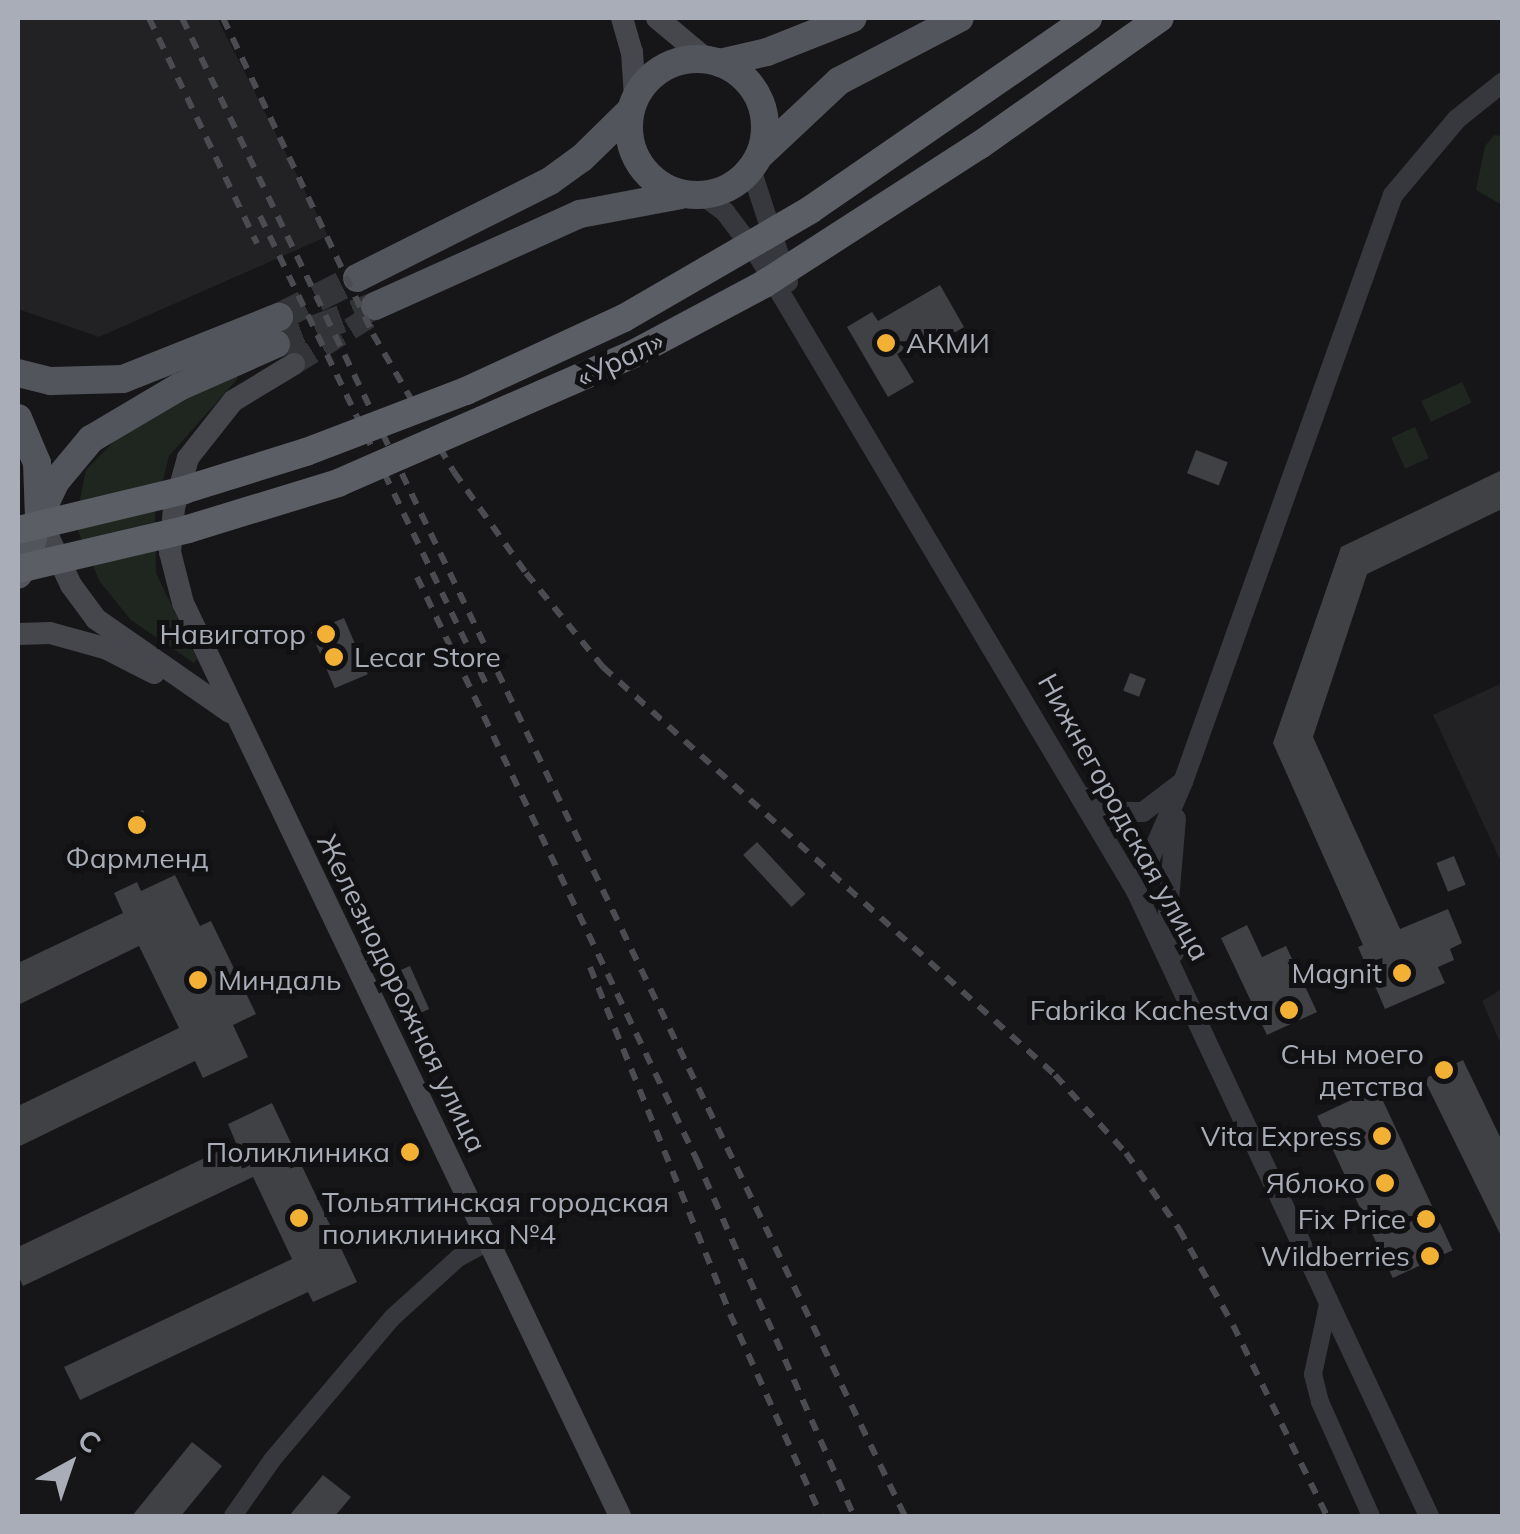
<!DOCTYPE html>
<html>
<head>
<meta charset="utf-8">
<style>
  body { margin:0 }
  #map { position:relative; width:1520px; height:1534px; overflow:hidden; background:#161618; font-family:Mulish,sans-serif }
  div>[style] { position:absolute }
  .built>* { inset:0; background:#222225 }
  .green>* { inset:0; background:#1e261f; transform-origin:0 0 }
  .building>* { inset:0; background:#404145; transform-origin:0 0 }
  .secondary-tunnel>* { height:22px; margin-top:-11px; transform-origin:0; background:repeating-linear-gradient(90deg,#333438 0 22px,transparent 0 33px) }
  .primary-tunnel>* { height:28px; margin-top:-14px; transform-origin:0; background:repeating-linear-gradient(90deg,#333438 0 28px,transparent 0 42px) }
  .minor>* { height:18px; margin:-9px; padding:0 9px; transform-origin:9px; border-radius:9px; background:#37383d }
  .tertiary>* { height:20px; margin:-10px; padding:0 10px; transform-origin:10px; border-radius:10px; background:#37383d }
  .secondary>* { height:22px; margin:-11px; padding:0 11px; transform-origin:11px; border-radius:11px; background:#45474d }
  .primary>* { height:28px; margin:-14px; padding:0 14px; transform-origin:14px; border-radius:14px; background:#53555c }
  .primary>.ring { margin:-14px; padding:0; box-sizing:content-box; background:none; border:28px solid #53555c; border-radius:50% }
  .rail>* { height:6px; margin-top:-3px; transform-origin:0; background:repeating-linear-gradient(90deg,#4a4c52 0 12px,transparent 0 22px) }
  .trunk-bridge>* { height:28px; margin:-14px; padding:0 14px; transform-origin:14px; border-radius:14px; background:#5b5e65 }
  .dots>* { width:28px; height:28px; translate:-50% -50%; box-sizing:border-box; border:5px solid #111113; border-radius:50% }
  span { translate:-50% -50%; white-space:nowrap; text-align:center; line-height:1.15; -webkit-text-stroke:10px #111113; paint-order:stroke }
  .poi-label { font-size:28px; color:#a8adb8 }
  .left { translate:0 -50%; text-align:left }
  .right { translate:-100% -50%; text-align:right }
  .street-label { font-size:28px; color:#a8adb8 }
  .frame { position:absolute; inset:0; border:20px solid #a8adb8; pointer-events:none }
  .north { position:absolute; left:20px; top:1414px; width:100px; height:100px; -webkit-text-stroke:8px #111113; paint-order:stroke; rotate:40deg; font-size:28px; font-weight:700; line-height:40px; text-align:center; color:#a8adb8 }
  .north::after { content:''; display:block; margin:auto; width:35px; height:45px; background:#a8adb8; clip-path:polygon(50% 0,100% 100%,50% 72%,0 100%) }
</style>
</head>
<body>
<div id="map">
  <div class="built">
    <i style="clip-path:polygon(18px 18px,217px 18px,328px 236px,99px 337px,18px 309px)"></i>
    <i style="clip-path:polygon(1502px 683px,1502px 864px,1433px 715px)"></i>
    <i style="clip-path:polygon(1502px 989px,1502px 1047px,1482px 1001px)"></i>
  </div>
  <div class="green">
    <i style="clip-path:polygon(1494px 135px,1502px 136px,1502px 205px,1476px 190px,1485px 146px)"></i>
    <i style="clip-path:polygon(233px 374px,238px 378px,169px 456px,155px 512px,156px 573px,197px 659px,194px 663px,131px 620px,100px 582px,75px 524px,86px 470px,125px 430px)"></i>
    <i style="left:1462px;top:382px;width:23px;height:45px;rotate:65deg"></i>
    <i style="left:1415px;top:427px;width:34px;height:26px;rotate:66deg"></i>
  </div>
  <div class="building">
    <i style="clip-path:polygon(940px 285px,964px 327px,929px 348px,924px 338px,897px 354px,914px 382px,888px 397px,847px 327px,872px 312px,878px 321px)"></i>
    <i style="left:1196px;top:450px;width:34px;height:25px;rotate:21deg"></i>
    <i style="clip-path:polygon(1502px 470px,1502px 509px,1367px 574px,1313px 737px,1400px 929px,1448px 909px,1462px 943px,1450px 949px,1454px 960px,1438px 967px,1445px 983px,1385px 1009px,1358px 947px,1363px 945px,1273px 743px,1341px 547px)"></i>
    <i style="left:344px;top:618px;width:61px;height:36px;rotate:67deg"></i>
    <i style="left:1130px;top:673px;width:17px;height:19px;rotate:21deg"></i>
    <i style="left:143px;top:810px;width:21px;height:17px;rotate:67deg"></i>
    <i style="left:757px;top:842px;width:71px;height:19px;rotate:47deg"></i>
    <i style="left:1454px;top:856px;width:31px;height:19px;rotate:68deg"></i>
    <i style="clip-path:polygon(175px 875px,200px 926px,211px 921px,256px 1014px,233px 1025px,248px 1057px,203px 1078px,195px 1061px,18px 1147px,18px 1106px,179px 1028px,139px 946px,18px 1005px,18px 963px,123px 913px,114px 893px,137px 882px,141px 891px)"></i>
    <i style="clip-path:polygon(1247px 925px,1262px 957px,1286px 946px,1317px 1012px,1267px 1035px,1221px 938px)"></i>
    <i style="left:410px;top:966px;width:47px;height:18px;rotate:66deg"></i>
    <i style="clip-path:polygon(1463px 1060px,1502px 1141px,1502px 1238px,1424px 1079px)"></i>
    <i style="left:1377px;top:1088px;width:179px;height:66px;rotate:65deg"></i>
    <i style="clip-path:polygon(272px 1103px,357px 1282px,313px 1302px,308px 1292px,80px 1400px,64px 1367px,292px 1259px,253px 1177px,23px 1286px,18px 1275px,18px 1247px,236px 1143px,228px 1124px)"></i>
    <i style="clip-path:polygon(192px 1442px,222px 1466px,181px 1516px,132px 1516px)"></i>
    <i style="clip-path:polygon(323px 1475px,351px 1497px,335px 1516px,289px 1516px)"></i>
  </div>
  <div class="secondary-tunnel">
    <i style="left:294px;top:364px;width:91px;rotate:-31.9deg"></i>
  </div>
  <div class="primary-tunnel">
    <i style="left:279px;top:317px;width:87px;rotate:-26.6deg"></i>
    <i style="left:276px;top:344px;width:106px;rotate:-21deg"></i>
  </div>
  <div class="minor">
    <i style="left:1329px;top:1300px;width:76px;rotate:102.2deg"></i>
    <i style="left:1313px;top:1374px;width:29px;rotate:76deg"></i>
    <i style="left:1320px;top:1402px;width:125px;rotate:65.9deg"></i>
    <i style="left:233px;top:1516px;width:68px;rotate:-55.1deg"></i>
    <i style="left:272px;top:1460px;width:187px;rotate:-49.8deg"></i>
    <i style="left:393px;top:1317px;width:88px;rotate:-42.2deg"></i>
    <i style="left:458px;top:1258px;width:34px;rotate:-28deg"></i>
  </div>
  <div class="tertiary">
    <i style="left:751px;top:169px;width:119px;rotate:71.9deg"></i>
    <i style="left:702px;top:195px;width:29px;rotate:36deg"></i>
    <i style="left:725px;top:212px;width:56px;rotate:52.9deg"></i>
    <i style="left:759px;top:257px;width:738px;rotate:59.26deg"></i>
    <i style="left:1136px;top:891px;width:690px;rotate:64.88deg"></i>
    <i style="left:1084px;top:797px;width:32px;rotate:28deg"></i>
    <i style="left:1112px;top:812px;width:31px"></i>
    <i style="left:1143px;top:812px;width:48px;rotate:-37.3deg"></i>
    <i style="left:1136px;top:891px;width:119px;rotate:-66.7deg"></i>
    <i style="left:1183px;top:782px;width:623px;rotate:-70.32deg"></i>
    <i style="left:1393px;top:195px;width:99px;rotate:-49.9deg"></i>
    <i style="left:1457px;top:119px;width:58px;rotate:-38.7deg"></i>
    <i style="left:1174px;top:953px;width:41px;rotate:-98.3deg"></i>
    <i style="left:1168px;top:912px;width:94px;rotate:-85.1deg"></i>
  </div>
  <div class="secondary">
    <i style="left:622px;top:18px;width:35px;rotate:74deg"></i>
    <i style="left:632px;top:52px;width:45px;rotate:86.2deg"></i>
    <i style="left:657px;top:18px;width:64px;rotate:39.9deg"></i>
    <i style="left:294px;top:364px;width:71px;rotate:148.8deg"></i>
    <i style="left:233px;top:401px;width:73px;rotate:128.3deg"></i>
    <i style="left:188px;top:458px;width:52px;rotate:105.6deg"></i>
    <i style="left:174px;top:508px;width:44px;rotate:95.2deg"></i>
    <i style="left:170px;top:552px;width:53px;rotate:75.7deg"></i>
    <i style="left:183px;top:603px;width:1012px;rotate:64.42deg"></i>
    <i style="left:39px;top:517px;width:75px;rotate:64.8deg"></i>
    <i style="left:71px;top:585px;width:42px;rotate:53.7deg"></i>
    <i style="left:96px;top:619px;width:163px;rotate:34.8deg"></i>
    <i style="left:18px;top:634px;width:32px;rotate:-2deg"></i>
    <i style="left:50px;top:633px;width:57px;rotate:15.3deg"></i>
    <i style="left:105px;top:648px;width:55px;rotate:27deg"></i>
  </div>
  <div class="primary">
    <i class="ring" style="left:629px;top:59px;width:108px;height:108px"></i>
    <i style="left:720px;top:63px;width:48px;rotate:-13.2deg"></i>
    <i style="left:767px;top:52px;width:92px;rotate:-21.6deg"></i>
    <i style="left:759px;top:156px;width:110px;rotate:-43.2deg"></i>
    <i style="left:839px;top:81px;width:136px;rotate:-27.5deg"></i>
    <i style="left:357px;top:278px;width:216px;rotate:-26.7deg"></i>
    <i style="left:550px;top:181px;width:39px;rotate:-36deg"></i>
    <i style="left:582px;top:158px;width:67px;rotate:-44.4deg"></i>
    <i style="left:375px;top:306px;width:225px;rotate:-24.2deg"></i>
    <i style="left:580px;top:214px;width:103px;rotate:-10.7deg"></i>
    <i style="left:18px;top:373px;width:34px;rotate:14deg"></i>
    <i style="left:51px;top:381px;width:72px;rotate:-1.6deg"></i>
    <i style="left:123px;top:379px;width:168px;rotate:-21.7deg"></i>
    <i style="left:18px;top:418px;width:49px;rotate:67.1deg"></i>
    <i style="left:37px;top:463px;width:54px;rotate:87.9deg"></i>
    <i style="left:39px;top:517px;width:51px;rotate:105.9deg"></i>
    <i style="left:25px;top:566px;width:11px;rotate:128deg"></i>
    <i style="left:39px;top:517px;width:40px;rotate:-65deg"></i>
    <i style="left:56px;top:481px;width:55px;rotate:-50.2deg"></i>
    <i style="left:91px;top:439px;width:102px;rotate:-30.6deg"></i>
    <i style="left:179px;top:387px;width:106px;rotate:-23.9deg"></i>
  </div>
  <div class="rail">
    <i style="left:149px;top:18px;width:250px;rotate:64.4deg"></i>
    <i style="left:182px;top:18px;width:1663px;rotate:64.24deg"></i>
    <i style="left:223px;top:18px;width:350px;rotate:64.6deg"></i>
    <i style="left:373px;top:334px;width:160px;rotate:59.6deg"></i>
    <i style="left:454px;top:472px;width:124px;rotate:54.5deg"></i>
    <i style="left:526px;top:573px;width:122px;rotate:50.7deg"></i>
    <i style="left:603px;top:667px;width:609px;rotate:42.07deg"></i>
    <i style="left:1055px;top:1075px;width:105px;rotate:47.7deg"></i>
    <i style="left:1126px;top:1153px;width:93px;rotate:55.1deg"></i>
    <i style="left:1179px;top:1229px;width:110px;rotate:60.6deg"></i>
    <i style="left:1233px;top:1325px;width:213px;rotate:63.8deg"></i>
    <i style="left:260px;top:216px;width:520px;rotate:64.22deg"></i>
    <i style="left:417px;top:577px;width:645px;rotate:64.35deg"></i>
    <i style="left:696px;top:1158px;width:391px;rotate:66.2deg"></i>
    <i style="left:590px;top:967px;width:374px;rotate:68deg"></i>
    <i style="left:730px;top:1314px;width:222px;rotate:65.7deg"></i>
  </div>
  <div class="trunk-bridge">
    <i style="left:18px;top:530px;width:171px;rotate:-13.5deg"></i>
    <i style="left:184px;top:490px;width:128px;rotate:-17.3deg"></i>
    <i style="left:306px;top:452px;width:171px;rotate:-20.9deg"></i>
    <i style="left:466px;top:391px;width:174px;rotate:-24.8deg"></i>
    <i style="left:624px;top:318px;width:215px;rotate:-30.1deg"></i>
    <i style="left:810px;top:210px;width:338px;rotate:-34.6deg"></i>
    <i style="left:18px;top:569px;width:175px;rotate:-13.2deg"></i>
    <i style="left:188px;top:529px;width:157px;rotate:-17deg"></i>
    <i style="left:338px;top:483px;width:322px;rotate:-23.6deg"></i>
    <i style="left:633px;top:354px;width:149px;rotate:-28.1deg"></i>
    <i style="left:764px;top:284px;width:257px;rotate:-32.8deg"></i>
    <i style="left:980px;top:145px;width:220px;rotate:-35.2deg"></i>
  </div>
  <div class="dots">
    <i style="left:886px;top:343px;background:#f2b134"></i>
    <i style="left:326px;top:634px;background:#f2b134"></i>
    <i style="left:334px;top:657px;background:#f2b134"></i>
    <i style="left:137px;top:825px;background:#f2b134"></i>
    <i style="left:1402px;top:973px;background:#f2b134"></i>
    <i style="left:198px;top:980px;background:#f2b134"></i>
    <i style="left:1289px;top:1010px;background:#f2b134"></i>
    <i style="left:1444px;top:1070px;background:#f2b134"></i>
    <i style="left:1382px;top:1136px;background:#f2b134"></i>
    <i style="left:410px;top:1152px;background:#f2b134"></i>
    <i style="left:1385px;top:1183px;background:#f2b134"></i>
    <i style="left:299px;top:1218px;background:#f2b134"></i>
    <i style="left:1426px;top:1219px;background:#f2b134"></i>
    <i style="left:1430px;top:1256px;background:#f2b134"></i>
  </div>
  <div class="poi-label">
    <span class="left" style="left:906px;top:343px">АКМИ</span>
    <span class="right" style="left:306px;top:634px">Навигатор</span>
    <span class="left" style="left:354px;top:657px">Lecar Store</span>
    <span style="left:137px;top:858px">Фармленд</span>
    <span class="right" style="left:1382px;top:973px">Magnit</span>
    <span class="left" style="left:218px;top:980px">Миндаль</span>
    <span class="right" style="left:1269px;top:1010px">Fabrika Kachestva</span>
    <span class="right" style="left:1424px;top:1070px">Сны моего<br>детства</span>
    <span class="right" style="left:1362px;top:1136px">Vita Express</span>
    <span class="right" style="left:390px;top:1152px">Поликлиника</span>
    <span class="right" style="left:1365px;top:1183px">Яблоко</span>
    <span class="left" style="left:322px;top:1218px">Тольяттинская городская<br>поликлиника №4</span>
    <span class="right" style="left:1406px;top:1219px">Fix Price</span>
    <span class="right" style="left:1410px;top:1256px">Wildberries</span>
  </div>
  <div class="street-label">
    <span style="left:620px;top:359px;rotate:-26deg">«Урал»</span>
    <span style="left:1124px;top:817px;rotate:61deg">Нижнегородская улица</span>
    <span style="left:402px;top:993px;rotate:64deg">Железнодорожная улица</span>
  </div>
  <div class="frame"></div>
  <div class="north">С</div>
</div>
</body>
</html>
